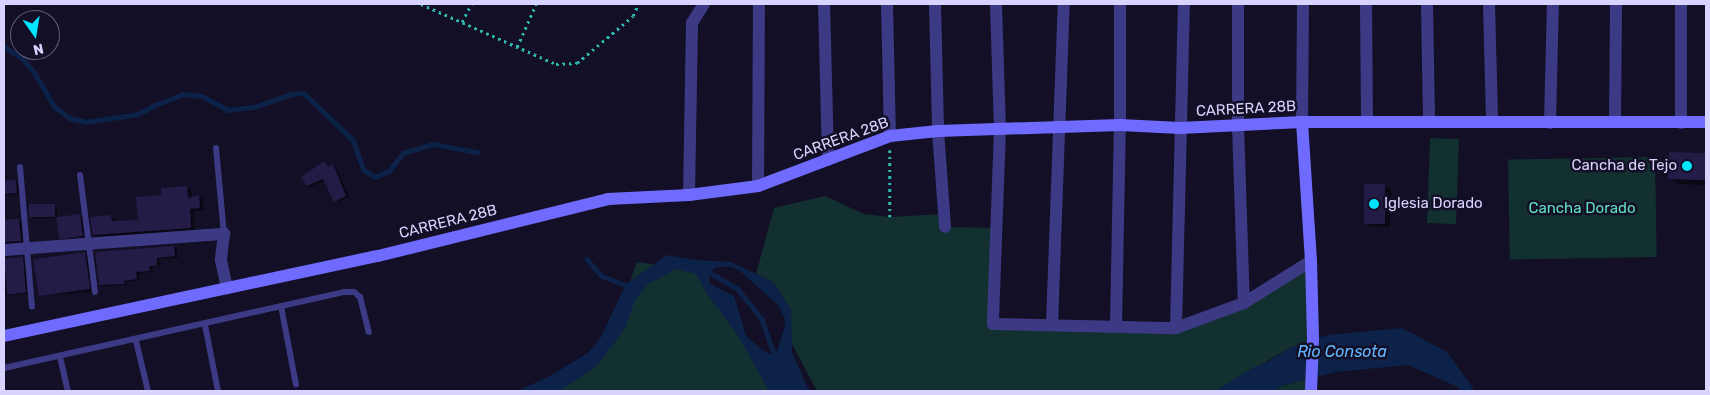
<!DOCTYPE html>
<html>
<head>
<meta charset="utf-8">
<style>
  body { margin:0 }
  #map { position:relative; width:1710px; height:395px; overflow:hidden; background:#130f26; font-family:Rubik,sans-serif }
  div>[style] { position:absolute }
  .green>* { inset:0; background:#12302f; transform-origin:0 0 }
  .water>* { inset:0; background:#0c2248 }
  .shadow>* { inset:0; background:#0007 }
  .stream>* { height:4.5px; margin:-2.25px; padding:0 2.25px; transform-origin:2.25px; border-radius:2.25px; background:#0c2248 }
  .building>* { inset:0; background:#241b47; transform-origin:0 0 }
  .path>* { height:2.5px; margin-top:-1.25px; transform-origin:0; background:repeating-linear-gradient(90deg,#2fb8b0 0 2.5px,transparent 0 6.5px) }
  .lane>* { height:6px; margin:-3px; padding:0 3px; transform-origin:3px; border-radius:3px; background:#3d3a85 }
  .street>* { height:12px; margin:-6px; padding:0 6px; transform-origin:6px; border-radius:6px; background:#3d3a85 }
  .secondary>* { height:12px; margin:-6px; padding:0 6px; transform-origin:6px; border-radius:6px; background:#6f6bff }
  .dots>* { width:14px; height:14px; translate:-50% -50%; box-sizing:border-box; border:2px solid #130f26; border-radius:50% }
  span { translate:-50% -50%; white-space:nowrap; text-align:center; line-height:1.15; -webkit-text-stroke:5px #130f26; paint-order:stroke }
  .street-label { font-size:15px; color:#d9d4ff }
  .poi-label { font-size:15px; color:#d9d4ff }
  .right { translate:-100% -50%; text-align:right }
  .left { translate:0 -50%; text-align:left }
  .park-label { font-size:15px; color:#5fe0c0 }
  .water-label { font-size:16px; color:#62b6ff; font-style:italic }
  .frame { position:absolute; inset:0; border:5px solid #d9d4ff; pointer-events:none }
  .north { position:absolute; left:10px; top:10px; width:50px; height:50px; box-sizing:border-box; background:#130f26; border:1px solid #625e7d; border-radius:50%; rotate:167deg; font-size:14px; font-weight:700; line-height:20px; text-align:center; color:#d9d4ff }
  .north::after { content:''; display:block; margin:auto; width:18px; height:22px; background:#00e5ff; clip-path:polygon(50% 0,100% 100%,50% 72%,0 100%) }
</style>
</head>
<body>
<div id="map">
  <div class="green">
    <i style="left:1430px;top:138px;width:29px;height:85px;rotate:2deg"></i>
    <i style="left:1655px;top:157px;width:100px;height:147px;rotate:89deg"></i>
    <i style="clip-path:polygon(825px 196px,864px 214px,890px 217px,942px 214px,945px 227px,996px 228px,993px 324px,1176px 328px,1244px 303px,1311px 261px,1313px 339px,1290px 348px,1216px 391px,817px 391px,791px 342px,791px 310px,773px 282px,756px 274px,774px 208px)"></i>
    <i style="clip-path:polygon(637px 262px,696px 270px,786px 391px,519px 391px,604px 357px)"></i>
    <i style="clip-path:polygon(1311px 377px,1311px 391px,1274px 391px,1281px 386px)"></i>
  </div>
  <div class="water">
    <i style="clip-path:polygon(evenodd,667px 255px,695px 260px,731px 262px,773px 282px,791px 310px,792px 352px,806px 385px,811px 391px,769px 391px,739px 337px,707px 294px,696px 274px,676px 269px,648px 284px,635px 300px,626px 327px,597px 366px,559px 391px,517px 391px,550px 376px,589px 352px,600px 339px,626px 284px,667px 255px,720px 267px,732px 267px,740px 271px,778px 305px,784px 317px,785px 326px,777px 351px,773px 355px,765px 352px,746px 336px,734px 296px,710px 284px,709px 277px,714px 268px,720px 267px)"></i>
    <i style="clip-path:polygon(1402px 328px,1447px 352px,1475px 391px,1460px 391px,1458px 387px,1408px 365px,1336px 372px,1281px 386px,1274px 391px,1215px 391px,1254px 367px,1268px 362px,1290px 348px,1327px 335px)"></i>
  </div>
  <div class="shadow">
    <i style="clip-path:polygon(1670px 153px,1706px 155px,1706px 185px,1678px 184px,1669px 178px)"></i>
    <i style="clip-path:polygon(325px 163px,329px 167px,336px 167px,349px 197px,338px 202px,325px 180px,310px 187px,308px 185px)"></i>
    <i style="clip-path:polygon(16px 181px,19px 183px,20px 194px,4px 195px,4px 182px)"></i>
    <i style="clip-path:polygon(1384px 186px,1391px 189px,1390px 227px,1371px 226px,1365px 223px)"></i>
    <i style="clip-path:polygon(187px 187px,191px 190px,192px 198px,199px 196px,203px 199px,204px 210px,193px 211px,195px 230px,98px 237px,94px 235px,111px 216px,115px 219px,116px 222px,139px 221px,164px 196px)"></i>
    <i style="clip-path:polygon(54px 205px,57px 207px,58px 218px,83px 217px,85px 237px,60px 237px,57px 218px,31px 219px)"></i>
    <i style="clip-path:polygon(19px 220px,24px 223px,25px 243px,4px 247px,4px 221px)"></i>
    <i style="clip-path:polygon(174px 247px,177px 249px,178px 258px,159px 259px,160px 267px,152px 267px,153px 272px,139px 273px,140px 280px,127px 282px,127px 285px,103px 286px,100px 284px)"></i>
    <i style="clip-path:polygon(85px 254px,90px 257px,95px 292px,43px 295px,37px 291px)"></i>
    <i style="clip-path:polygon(22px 258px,25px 260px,28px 294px,4px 295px,4px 259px)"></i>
  </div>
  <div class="stream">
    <i style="left:4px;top:46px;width:24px;rotate:35deg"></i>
    <i style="left:24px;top:60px;width:17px;rotate:50deg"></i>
    <i style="left:35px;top:73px;width:39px;rotate:60deg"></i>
    <i style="left:55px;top:107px;width:19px;rotate:36deg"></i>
    <i style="left:70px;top:118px;width:16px;rotate:14deg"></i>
    <i style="left:86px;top:122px;width:53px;rotate:-8.7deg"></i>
    <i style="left:138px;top:114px;width:19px;rotate:-28deg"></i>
    <i style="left:155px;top:105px;width:30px;rotate:-21deg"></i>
    <i style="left:183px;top:94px;width:19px;rotate:6deg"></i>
    <i style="left:202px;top:96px;width:30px;rotate:28deg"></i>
    <i style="left:228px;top:110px;width:26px;rotate:-7deg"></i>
    <i style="left:254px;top:107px;width:39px;rotate:-19deg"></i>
    <i style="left:291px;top:94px;width:13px;rotate:-4deg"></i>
    <i style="left:304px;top:93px;width:68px;rotate:43.8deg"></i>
    <i style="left:353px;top:140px;width:32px;rotate:70deg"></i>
    <i style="left:364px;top:170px;width:13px;rotate:32deg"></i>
    <i style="left:375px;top:177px;width:15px;rotate:-23deg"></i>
    <i style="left:389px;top:171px;width:23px;rotate:-52deg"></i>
    <i style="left:403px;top:153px;width:31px;rotate:-17deg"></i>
    <i style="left:433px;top:144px;width:45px;rotate:10.3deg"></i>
    <i style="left:587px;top:259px;width:23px;rotate:49deg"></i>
    <i style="left:602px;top:276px;width:31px;rotate:21deg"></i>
    <i style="left:707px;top:271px;width:34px;rotate:30deg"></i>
    <i style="left:737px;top:288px;width:40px;rotate:51deg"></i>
    <i style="left:762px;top:319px;width:43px;rotate:71.1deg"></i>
  </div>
  <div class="building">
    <i style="left:1669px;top:152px;width:37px;height:27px;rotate:2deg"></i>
    <i style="clip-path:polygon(325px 161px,328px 167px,333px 164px,346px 196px,334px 202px,323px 179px,307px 186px,301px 177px)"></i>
    <i style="left:16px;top:180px;width:13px;height:12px;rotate:86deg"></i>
    <i style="left:1364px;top:184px;width:21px;height:40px"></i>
    <i style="clip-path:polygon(187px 186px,188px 198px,199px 195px,200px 208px,190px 209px,191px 228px,93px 235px,90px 217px,111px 215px,112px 221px,138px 220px,136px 197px,162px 195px,161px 188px)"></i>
    <i style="left:55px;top:204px;width:13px;height:26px;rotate:90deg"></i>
    <i style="left:80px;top:214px;width:22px;height:24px;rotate:82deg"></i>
    <i style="clip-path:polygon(14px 219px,19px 219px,21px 241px,4px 242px,4px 220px)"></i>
    <i style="clip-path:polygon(174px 246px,175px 256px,157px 258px,157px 266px,149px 266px,150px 271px,136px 272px,137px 279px,124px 281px,125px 284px,99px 285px,95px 252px)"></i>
    <i style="left:85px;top:252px;width:37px;height:52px;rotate:82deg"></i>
    <i style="left:23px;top:257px;width:36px;height:19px;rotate:85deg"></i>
  </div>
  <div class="path">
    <i style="left:421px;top:4px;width:148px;rotate:24deg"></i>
    <i style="left:556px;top:64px;width:21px;rotate:-3deg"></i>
    <i style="left:577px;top:63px;width:73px;rotate:-40deg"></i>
    <i style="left:633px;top:16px;width:13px;rotate:-67deg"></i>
    <i style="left:462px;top:22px;width:20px;rotate:-63deg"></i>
    <i style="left:517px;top:47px;width:47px;rotate:-66.2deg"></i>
    <i style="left:890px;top:150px;width:67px;rotate:90deg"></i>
  </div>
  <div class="lane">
    <i style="left:216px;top:148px;width:86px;rotate:84.7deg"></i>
    <i style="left:20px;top:167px;width:140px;rotate:85.1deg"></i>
    <i style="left:80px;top:175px;width:118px;rotate:82.7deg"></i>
    <i style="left:281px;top:306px;width:80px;rotate:79.2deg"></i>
    <i style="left:205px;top:325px;width:67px;rotate:78.9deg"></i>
    <i style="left:136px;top:341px;width:51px;rotate:76.5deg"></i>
    <i style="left:60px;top:357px;width:35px;rotate:77deg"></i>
    <i style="left:4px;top:368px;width:348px;rotate:-12.6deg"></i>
    <i style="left:344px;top:292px;width:10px"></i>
    <i style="left:354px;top:292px;width:8px;rotate:40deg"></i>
    <i style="left:360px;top:297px;width:36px;rotate:76deg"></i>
  </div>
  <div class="street">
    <i style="left:824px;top:4px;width:156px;rotate:88.5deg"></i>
    <i style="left:887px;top:4px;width:132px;rotate:88.7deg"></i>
    <i style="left:935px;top:4px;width:127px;rotate:88.6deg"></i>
    <i style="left:938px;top:131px;width:96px;rotate:85.8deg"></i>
    <i style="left:996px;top:4px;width:125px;rotate:88.2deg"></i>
    <i style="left:1000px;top:129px;width:195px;rotate:92.1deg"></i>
    <i style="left:993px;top:324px;width:183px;rotate:1.3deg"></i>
    <i style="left:1176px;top:328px;width:72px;rotate:-20.2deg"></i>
    <i style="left:1244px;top:303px;width:79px;rotate:-32.1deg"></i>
    <i style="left:1238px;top:4px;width:122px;rotate:90deg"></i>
    <i style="left:1238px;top:126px;width:177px;rotate:88.1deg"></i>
    <i style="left:1366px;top:4px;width:118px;rotate:89.5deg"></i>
    <i style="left:1427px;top:4px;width:117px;rotate:89deg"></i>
    <i style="left:1489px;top:4px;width:118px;rotate:88.5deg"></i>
    <i style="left:1681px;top:4px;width:119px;rotate:90deg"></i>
    <i style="left:1302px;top:122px;width:118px;rotate:-89.5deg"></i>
    <i style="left:1615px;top:122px;width:118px;rotate:-89.5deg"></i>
    <i style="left:1550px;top:123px;width:119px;rotate:-88.6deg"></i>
    <i style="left:758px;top:186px;width:182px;rotate:-89.7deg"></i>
    <i style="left:689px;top:195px;width:172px;rotate:-89deg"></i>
    <i style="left:692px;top:23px;width:22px;rotate:-58deg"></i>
    <i style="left:4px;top:250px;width:221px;rotate:-4.2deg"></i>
    <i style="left:224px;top:234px;width:26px;rotate:97deg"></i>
    <i style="left:221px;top:260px;width:29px;rotate:78deg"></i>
    <i style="left:1052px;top:324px;width:320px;rotate:-87.9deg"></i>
    <i style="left:1116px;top:326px;width:201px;rotate:-88.9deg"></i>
    <i style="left:1120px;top:125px;width:121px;rotate:-90deg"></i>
    <i style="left:1176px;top:328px;width:324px;rotate:-88.6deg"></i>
  </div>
  <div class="secondary">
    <i style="left:1302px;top:122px;width:139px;rotate:86.3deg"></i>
    <i style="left:1311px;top:261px;width:78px;rotate:88.5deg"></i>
    <i style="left:1313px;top:339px;width:52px;rotate:92.2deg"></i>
    <i style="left:4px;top:336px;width:382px;rotate:-12.1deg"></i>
    <i style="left:378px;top:256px;width:237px;rotate:-13.9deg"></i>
    <i style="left:608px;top:199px;width:81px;rotate:-2.8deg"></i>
    <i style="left:689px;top:195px;width:70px;rotate:-7.4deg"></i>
    <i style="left:758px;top:186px;width:141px;rotate:-20.7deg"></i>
    <i style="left:890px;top:136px;width:48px;rotate:-5.9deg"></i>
    <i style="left:938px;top:131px;width:182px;rotate:-1.9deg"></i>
    <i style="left:1120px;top:125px;width:60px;rotate:2.9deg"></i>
    <i style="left:1180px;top:128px;width:122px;rotate:-2.8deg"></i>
    <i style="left:1302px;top:122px;width:404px"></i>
  </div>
  <div class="dots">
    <i style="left:1687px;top:166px;background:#00e5ff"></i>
    <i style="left:1374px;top:204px;background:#00e5ff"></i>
  </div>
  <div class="street-label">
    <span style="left:1246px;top:109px;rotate:-3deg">CARRERA 28B</span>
    <span style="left:841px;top:139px;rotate:-20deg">CARRERA 28B</span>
    <span style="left:448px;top:222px;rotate:-14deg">CARRERA 28B</span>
  </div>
  <div class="poi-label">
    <span class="right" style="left:1677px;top:166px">Cancha de Tejo</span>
    <span class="left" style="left:1384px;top:204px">Iglesia Dorado</span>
  </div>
  <div class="park-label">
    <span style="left:1582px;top:209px">Cancha Dorado</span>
  </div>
  <div class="water-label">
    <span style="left:1342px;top:352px">Rio Consota</span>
  </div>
  <div class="frame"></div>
  <div class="north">N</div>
</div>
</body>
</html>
